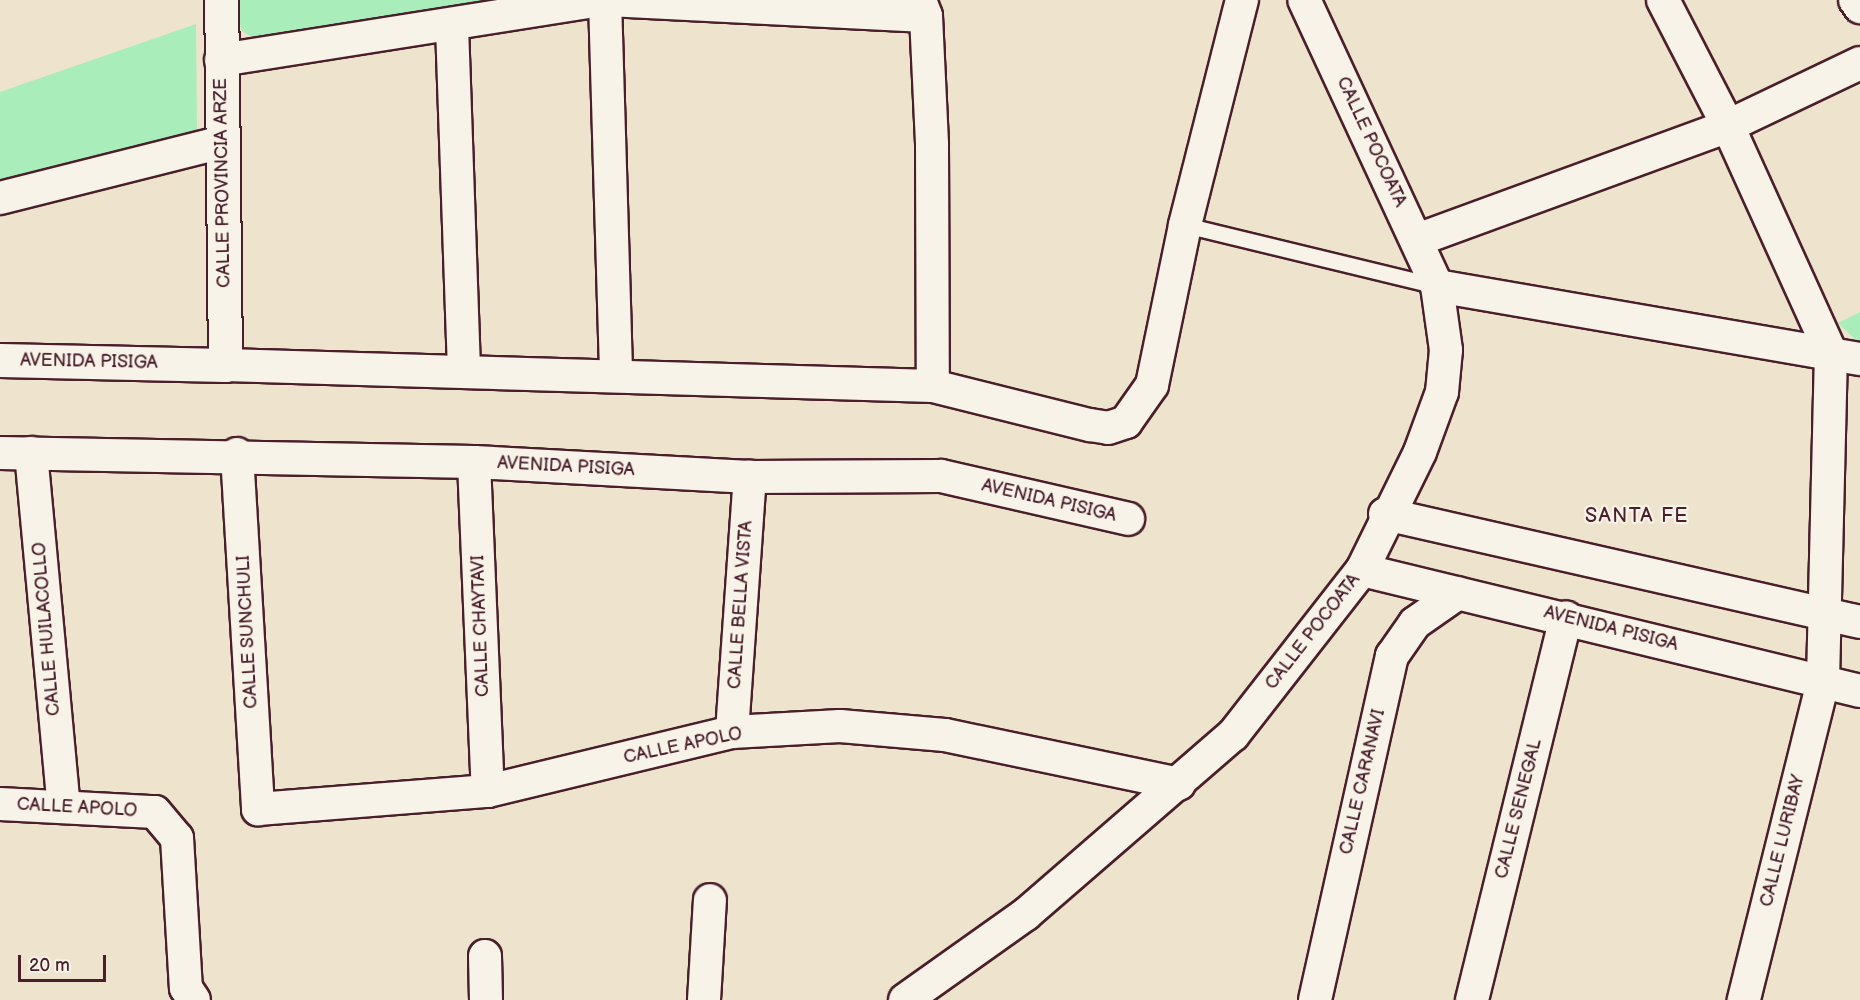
<!DOCTYPE html>
<html>
<head>
<meta charset="utf-8">
<style>
  body { margin:0 }
  #map { position:relative; width:1860px; height:1000px; overflow:hidden; background:#eee3cd; font-family:"Balsamiq Sans",sans-serif }
  div>[style] { position:absolute }
  .green>* { inset:0; background:#a9eeba }
  .roads { filter:drop-shadow(2px 0 #4a1f2b) drop-shadow(-2px 0 #4a1f2b) drop-shadow(0 2px #4a1f2b) drop-shadow(0 -2px #4a1f2b) }
  .lane>* { height:15px; margin:-7.5px; padding:0 7.5px; transform-origin:7.5px; border-radius:7.5px; background:#f7f3e8 }
  .street>* { height:32px; margin:-16px; padding:0 16px; transform-origin:16px; border-radius:16px; background:#f7f3e8 }
  .secondary>* { height:33px; margin:-16.5px; padding:0 16.5px; transform-origin:16.5px; border-radius:16.5px; background:#f7f3e8 }
  span { translate:-50% -50%; white-space:nowrap; text-align:center; line-height:1.15; -webkit-text-stroke:4.5px #f7f3e8; paint-order:stroke }
  .street-label { font-size:18px; color:#4a1f2b }
  .neighbourhood-label { font-size:20px; color:#4a1f2b; letter-spacing:1.5px }
  .scale { position:absolute; left:18px; top:955px; width:88px; height:27px; box-sizing:border-box; border:3px solid #4a1f2b; border-top:0; padding-left:8px; font-size:18px; line-height:21px; white-space:nowrap; color:#4a1f2b; -webkit-text-stroke:4px #f7f3e8; paint-order:stroke }
</style>
</head>
<body>
<div id="map">
  <div class="green">
    <i style="clip-path:polygon(237px 0,491px 0,259px 42px,241px 30px)"></i>
    <i style="clip-path:polygon(196px 24px,197px 130px,0 182px,0 92px)"></i>
    <i style="clip-path:polygon(1860px 312px,1860px 344px,1838px 323px)"></i>
  </div>
  <div class="roads">
    <div class="lane">
      <i style="left:1185px;top:225px;width:259px;rotate:13.6deg"></i>
    </div>
    <div class="street">
      <i style="left:605px;top:0;width:374px;rotate:88.3deg"></i>
      <i style="left:608px;top:0;width:318px;rotate:2.9deg"></i>
      <i style="left:920px;top:0;width:17px;rotate:69deg"></i>
      <i style="left:926px;top:16px;width:129px;rotate:87.3deg"></i>
      <i style="left:932px;top:145px;width:241px;rotate:89.8deg"></i>
      <i style="left:1663px;top:0;width:142px;rotate:62.7deg"></i>
      <i style="left:1728px;top:126px;width:249px;rotate:65.6deg"></i>
      <i style="left:1831px;top:353px;width:329px;rotate:91.4deg"></i>
      <i style="left:1823px;top:682px;width:328px;rotate:104deg"></i>
      <i style="left:1855px;top:0;width:9px;rotate:54deg"></i>
      <i style="left:452px;top:26px;width:342px;rotate:88deg"></i>
      <i style="left:221px;top:60px;width:383px;rotate:-9deg"></i>
      <i style="left:0;top:198px;width:230px;rotate:-14.1deg"></i>
      <i style="left:1417px;top:240px;width:331px;rotate:-20.1deg"></i>
      <i style="left:1728px;top:126px;width:146px;rotate:-25.5deg"></i>
      <i style="left:1437px;top:286px;width:429px;rotate:9.8deg"></i>
      <i style="left:225px;top:365px;width:708px;rotate:1.7deg"></i>
      <i style="left:933px;top:386px;width:162px;rotate:14deg"></i>
      <i style="left:1090px;top:425px;width:18px;rotate:9deg"></i>
      <i style="left:1108px;top:428px;width:19px;rotate:-18deg"></i>
      <i style="left:1126px;top:422px;width:45px;rotate:-54.9deg"></i>
      <i style="left:1152px;top:385px;width:163px;rotate:-78.3deg"></i>
      <i style="left:1185px;top:225px;width:232px;rotate:-75.8deg"></i>
      <i style="left:0;top:453px;width:474px;rotate:1.1deg"></i>
      <i style="left:474px;top:462px;width:276px;rotate:3.1deg"></i>
      <i style="left:750px;top:477px;width:191px;rotate:-0.3deg"></i>
      <i style="left:941px;top:476px;width:192px;rotate:12.9deg"></i>
      <i style="left:31px;top:453px;width:355px;rotate:84.7deg"></i>
      <i style="left:237px;top:454px;width:356px;rotate:86.6deg"></i>
      <i style="left:258px;top:809px;width:231px;rotate:-4.5deg"></i>
      <i style="left:488px;top:791px;width:251px;rotate:-13.6deg"></i>
      <i style="left:732px;top:732px;width:108px;rotate:-3.2deg"></i>
      <i style="left:840px;top:726px;width:105px;rotate:4.9deg"></i>
      <i style="left:945px;top:735px;width:239px;rotate:11.8deg"></i>
      <i style="left:474px;top:462px;width:329px;rotate:87.6deg"></i>
      <i style="left:1385px;top:514px;width:487px;rotate:12.8deg"></i>
      <i style="left:1362px;top:570px;width:512px;rotate:13.66deg"></i>
      <i style="left:732px;top:732px;width:256px;rotate:-86deg"></i>
      <i style="left:0;top:804px;width:155px;rotate:3deg"></i>
      <i style="left:155px;top:812px;width:34px;rotate:50deg"></i>
      <i style="left:177px;top:838px;width:150px;rotate:86.6deg"></i>
      <i style="left:186px;top:988px;width:14px;rotate:56deg"></i>
      <i style="left:485px;top:956px;width:44px;rotate:88.7deg"></i>
      <i style="left:704px;top:1000px;width:100px;rotate:-86.6deg"></i>
      <i style="left:905px;top:1000px;width:148px;rotate:-35.4deg"></i>
      <i style="left:1026px;top:914px;width:274px;rotate:-40.9deg"></i>
      <i style="left:1233px;top:735px;width:209px;rotate:-52deg"></i>
      <i style="left:1362px;top:570px;width:131px;rotate:-63.8deg"></i>
      <i style="left:1420px;top:452px;width:64px;rotate:-69.9deg"></i>
      <i style="left:1442px;top:392px;width:42px;rotate:-84.6deg"></i>
      <i style="left:1446px;top:350px;width:65px;rotate:-98deg"></i>
      <i style="left:1437px;top:286px;width:315px;rotate:-114.9deg"></i>
      <i style="left:1315px;top:1000px;width:353px;rotate:-77.4deg"></i>
      <i style="left:1392px;top:656px;width:40px;rotate:-55.1deg"></i>
      <i style="left:1415px;top:623px;width:52px;rotate:-34.9deg"></i>
      <i style="left:1472px;top:1000px;width:394px;rotate:-76.2deg"></i>
    </div>
    <div class="secondary">
      <i style="left:0;top:360px;width:225px;rotate:1.3deg"></i>
      <i style="left:225px;top:365px;width:365px;rotate:-90.6deg"></i>
    </div>
  </div>
  <div class="street-label">
    <span style="left:1371px;top:142px;rotate:65deg">CALLE POCOATA</span>
    <span style="left:223px;top:183px;rotate:-91deg">CALLE PROVINCIA ARZE</span>
    <span style="left:89px;top:362px;rotate:1deg">AVENIDA PISIGA</span>
    <span style="left:566px;top:467px;rotate:3deg">AVENIDA PISIGA</span>
    <span style="left:1049px;top:501px;rotate:13deg">AVENIDA PISIGA</span>
    <span style="left:741px;top:605px;rotate:-86deg">CALLE BELLA VISTA</span>
    <span style="left:481px;top:626px;rotate:-92deg">CALLE CHAYTAVI</span>
    <span style="left:47px;top:629px;rotate:-95deg">CALLE HUILACOLLO</span>
    <span style="left:1611px;top:629px;rotate:14deg">AVENIDA PISIGA</span>
    <span style="left:248px;top:632px;rotate:-93deg">CALLE SUNCHULI</span>
    <span style="left:1313px;top:632px;rotate:-52deg">CALLE POCOATA</span>
    <span style="left:683px;top:746px;rotate:-12deg">CALLE APOLO</span>
    <span style="left:1363px;top:782px;rotate:-77deg">CALLE CARANAVI</span>
    <span style="left:77px;top:808px;rotate:3deg">CALLE APOLO</span>
    <span style="left:1519px;top:809px;rotate:-76deg">CALLE SENEGAL</span>
    <span style="left:1783px;top:841px;rotate:-76deg">CALLE LURIBAY</span>
  </div>
  <div class="neighbourhood-label">
    <span style="left:1637px;top:516px">SANTA FE</span>
  </div>
  <div class="scale">20 m</div>
</div>
</body>
</html>
